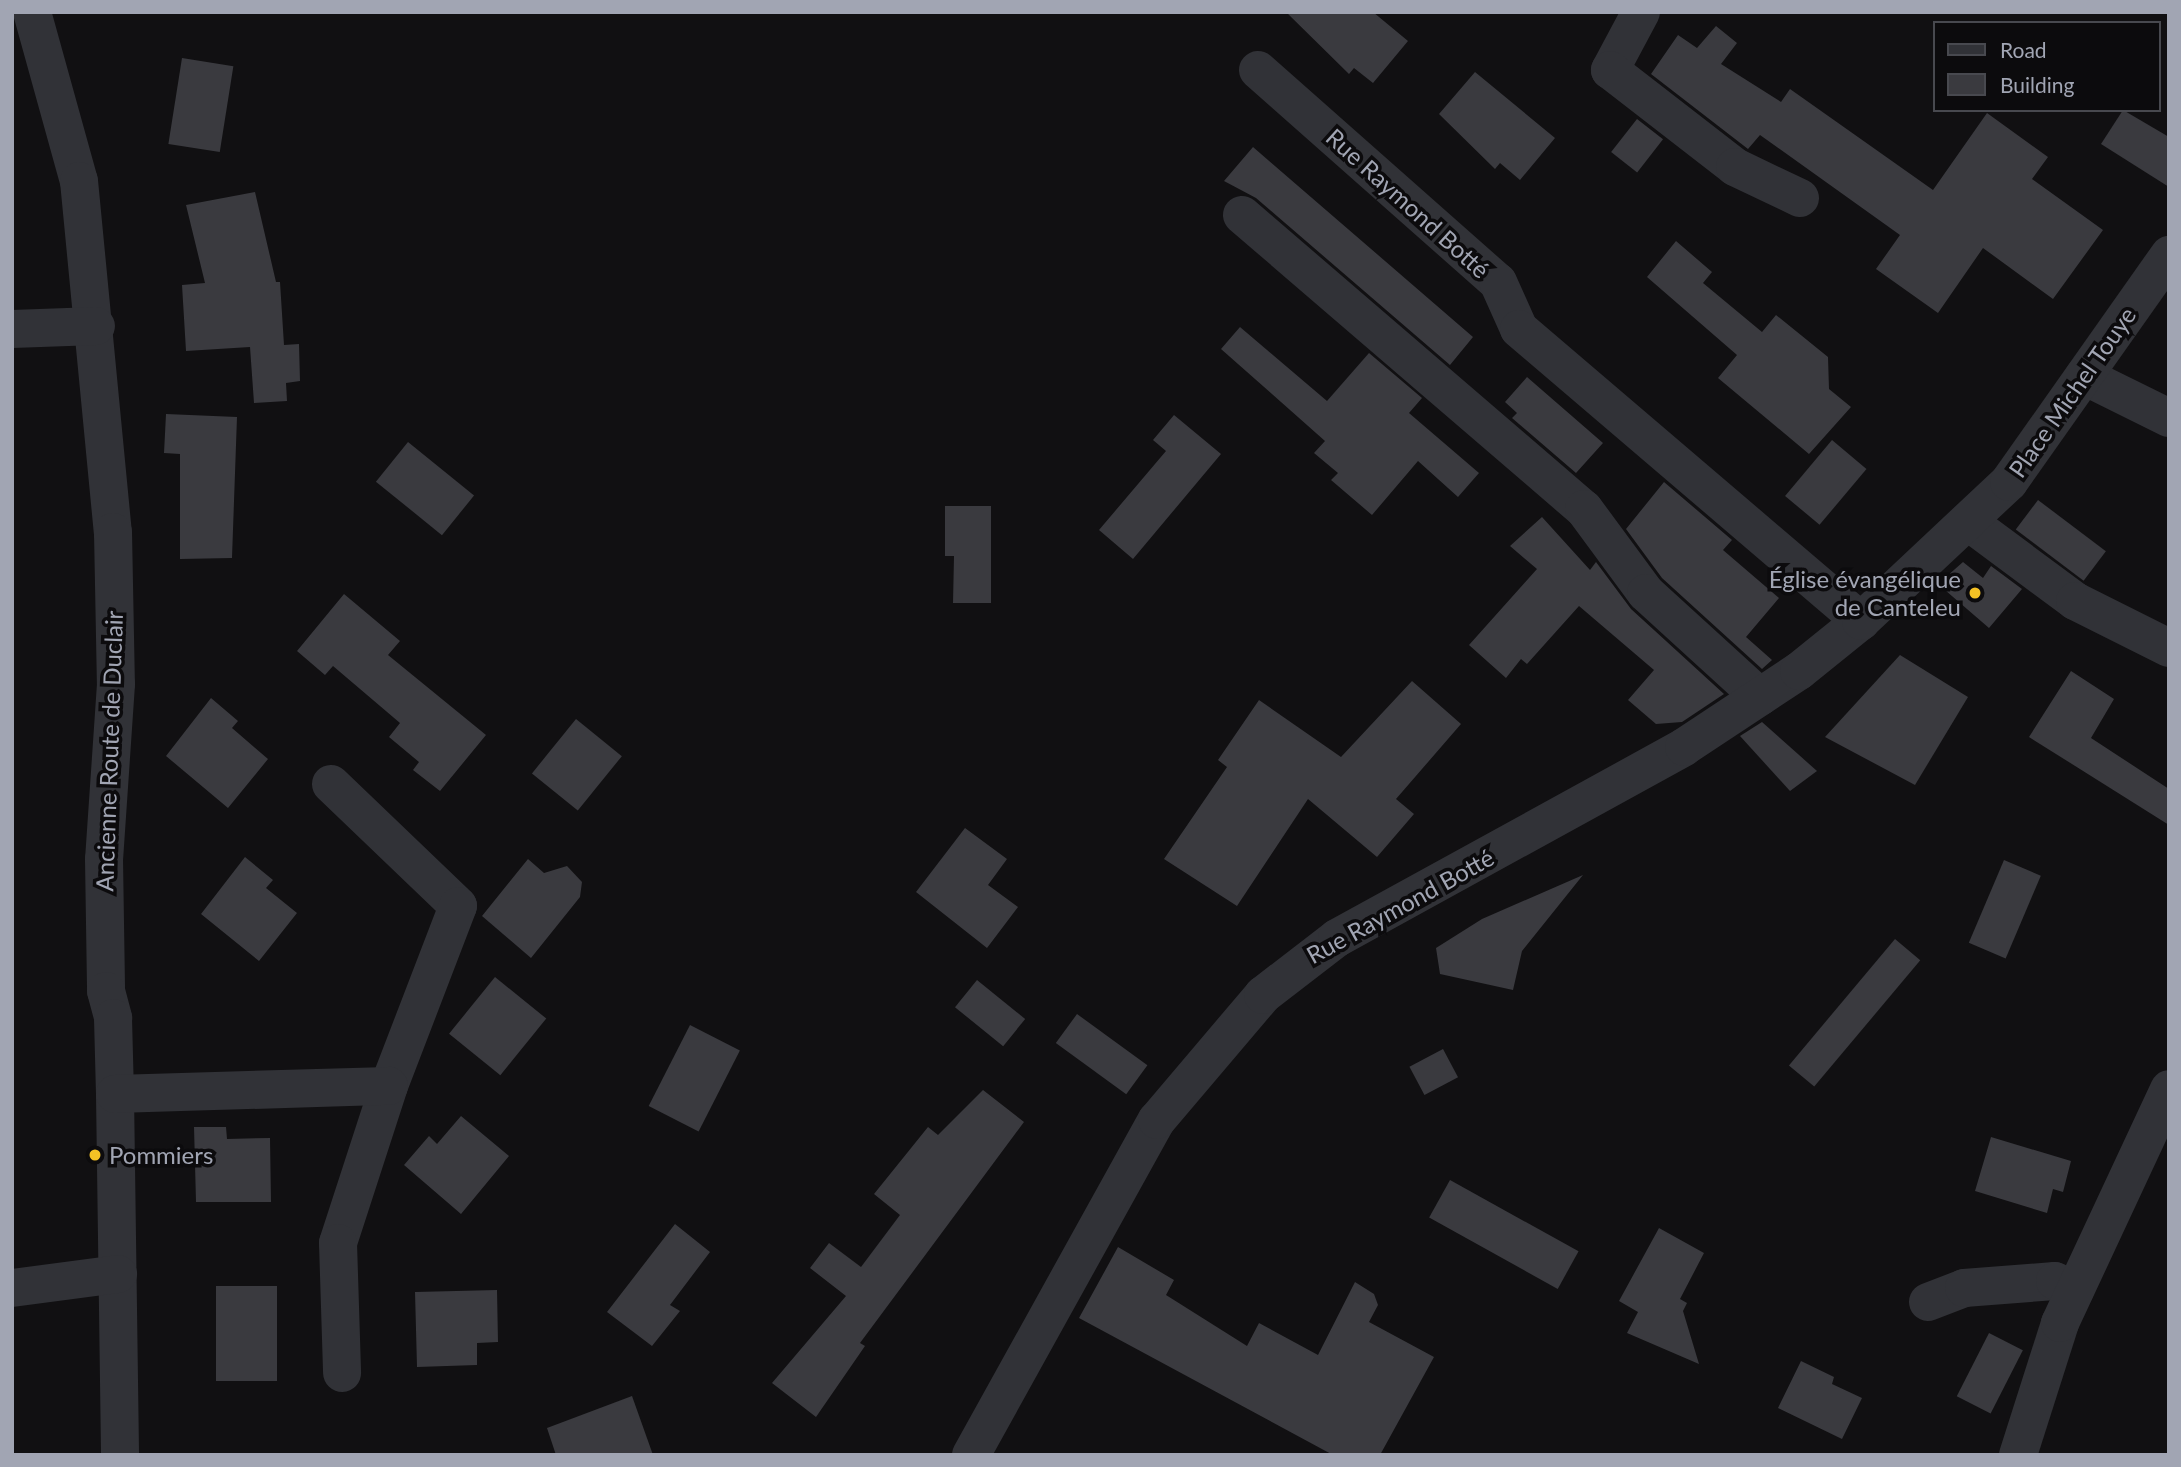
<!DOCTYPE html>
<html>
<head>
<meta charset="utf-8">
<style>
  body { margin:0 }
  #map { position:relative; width:2181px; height:1467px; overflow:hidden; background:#111012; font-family:Lato,sans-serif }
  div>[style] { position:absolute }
  .building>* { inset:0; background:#3a3a3f; transform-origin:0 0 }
  .minor>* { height:38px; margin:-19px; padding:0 19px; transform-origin:19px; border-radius:19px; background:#313237 }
  .dots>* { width:19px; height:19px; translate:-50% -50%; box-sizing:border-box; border:4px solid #0c0b0d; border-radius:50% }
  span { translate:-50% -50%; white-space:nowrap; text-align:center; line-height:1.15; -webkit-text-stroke:7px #0c0b0d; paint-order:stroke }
  .street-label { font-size:24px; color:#a1a5b3 }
  .poi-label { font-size:24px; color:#a1a5b3 }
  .right { translate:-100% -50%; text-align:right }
  .left { translate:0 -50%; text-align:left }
  .frame { position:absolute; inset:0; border:14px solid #a1a5b3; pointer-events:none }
  .legend { position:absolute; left:1933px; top:21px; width:228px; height:91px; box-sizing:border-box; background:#0c0b0d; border:2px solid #48494f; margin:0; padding:9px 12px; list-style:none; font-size:21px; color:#a1a5b3 }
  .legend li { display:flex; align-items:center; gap:14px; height:35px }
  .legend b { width:35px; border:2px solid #48494f }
</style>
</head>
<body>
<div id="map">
  <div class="building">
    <i style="clip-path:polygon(1286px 12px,1373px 12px,1408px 41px,1373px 83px,1354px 68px,1349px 74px)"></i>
    <i style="clip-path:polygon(1716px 26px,1737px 43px,1721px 64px,1781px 102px,1790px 89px,1933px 190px,1987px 113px,2048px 157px,2032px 179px,2103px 230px,2053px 299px,1983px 248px,1938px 313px,1876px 269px,1900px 235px,1760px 135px,1748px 149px,1651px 74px,1678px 35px,1697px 48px)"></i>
    <i style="left:182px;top:58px;width:52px;height:87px;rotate:9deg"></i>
    <i style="clip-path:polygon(1475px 72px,1555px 138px,1520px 180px,1500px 163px,1495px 169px,1439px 114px)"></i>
    <i style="clip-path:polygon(2123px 110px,2169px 137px,2169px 187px,2101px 144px)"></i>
    <i style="left:1637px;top:119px;width:33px;height:42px;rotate:38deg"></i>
    <i style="clip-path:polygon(1253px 147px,1473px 337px,1450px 365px,1256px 198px,1224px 181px)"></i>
    <i style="clip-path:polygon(255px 192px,276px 282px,280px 282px,284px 345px,299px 344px,300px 381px,286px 383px,287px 401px,254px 403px,250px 347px,186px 351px,182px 285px,205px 283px,186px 205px)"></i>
    <i style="clip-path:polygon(1676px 241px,1712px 272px,1703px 283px,1762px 332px,1776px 315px,1828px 357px,1829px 389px,1851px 407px,1809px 454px,1718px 378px,1737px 355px,1647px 277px)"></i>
    <i style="clip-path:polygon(1240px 327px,1327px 401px,1369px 353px,1422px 398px,1409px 413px,1479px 473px,1458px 497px,1418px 461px,1372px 515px,1331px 480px,1338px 473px,1314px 453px,1325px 441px,1221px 349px)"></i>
    <i style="clip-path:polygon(1527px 377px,1603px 443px,1576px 473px,1512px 418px,1517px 413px,1505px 402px)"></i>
    <i style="clip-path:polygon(166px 414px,237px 417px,232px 558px,180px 559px,180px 454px,164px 453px)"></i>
    <i style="clip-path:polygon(1174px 415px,1221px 454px,1133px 559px,1099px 530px,1166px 451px,1153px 440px)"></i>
    <i style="left:1832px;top:440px;width:45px;height:73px;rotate:40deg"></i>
    <i style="left:408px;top:442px;width:85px;height:51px;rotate:39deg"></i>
    <i style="clip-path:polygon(1664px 482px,1732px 540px,1723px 550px,1779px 598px,1746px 637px,1772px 660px,1762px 669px,1662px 578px,1626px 529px)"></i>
    <i style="left:2038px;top:500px;width:85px;height:37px;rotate:37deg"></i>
    <i style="clip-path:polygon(945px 506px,991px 506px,991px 603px,953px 603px,954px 556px,945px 556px)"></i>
    <i style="clip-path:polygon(1542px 517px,1590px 570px,1596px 562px,1631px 609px,1724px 694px,1682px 722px,1656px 724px,1628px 700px,1654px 670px,1579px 606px,1527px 664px,1521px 659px,1506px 678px,1469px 645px,1537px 569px,1510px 546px)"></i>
    <i style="clip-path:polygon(1963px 562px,1983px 578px,1991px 566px,2022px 589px,1989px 628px,1938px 584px)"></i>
    <i style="clip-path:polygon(344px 594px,400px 641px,388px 655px,486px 735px,440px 791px,413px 770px,419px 762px,389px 737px,400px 723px,333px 666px,325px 675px,297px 651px)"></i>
    <i style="clip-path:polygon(1900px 655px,1968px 697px,1915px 785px,1825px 737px)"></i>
    <i style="clip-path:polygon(2071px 671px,2114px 699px,2091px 738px,2169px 789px,2169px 825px,2029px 737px)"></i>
    <i style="clip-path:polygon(1412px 681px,1461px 724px,1396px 799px,1414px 814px,1377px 857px,1308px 799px,1237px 906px,1164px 859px,1227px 767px,1218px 760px,1259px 700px,1341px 757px)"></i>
    <i style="clip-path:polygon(211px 698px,238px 721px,232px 728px,268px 759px,228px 808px,166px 756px)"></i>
    <i style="left:576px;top:719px;width:59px;height:70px;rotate:39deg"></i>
    <i style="clip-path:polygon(1762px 722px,1817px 771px,1790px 791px,1740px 736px)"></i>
    <i style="clip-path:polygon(965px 828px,1007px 859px,988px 885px,1018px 907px,987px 948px,916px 892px)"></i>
    <i style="clip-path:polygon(245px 857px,273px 880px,266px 888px,297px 913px,259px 961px,201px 914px)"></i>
    <i style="clip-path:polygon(528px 859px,544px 873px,567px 866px,582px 882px,580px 897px,531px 958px,482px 916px)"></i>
    <i style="left:2004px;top:860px;width:40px;height:90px;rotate:23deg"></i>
    <i style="clip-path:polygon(1583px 875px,1522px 951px,1513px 990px,1440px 974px,1436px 948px,1482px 919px)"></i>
    <i style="left:1895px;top:939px;width:33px;height:165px;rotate:40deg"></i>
    <i style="left:495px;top:977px;width:66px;height:73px;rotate:39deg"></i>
    <i style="left:977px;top:980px;width:62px;height:35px;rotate:39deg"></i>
    <i style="left:1077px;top:1014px;width:87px;height:36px;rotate:36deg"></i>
    <i style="left:690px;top:1025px;width:56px;height:91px;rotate:27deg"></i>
    <i style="left:1443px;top:1049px;width:32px;height:38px;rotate:62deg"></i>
    <i style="clip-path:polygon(983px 1090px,1024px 1122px,860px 1343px,865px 1346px,816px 1417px,772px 1383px,846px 1296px,810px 1268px,829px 1243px,861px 1267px,900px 1215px,874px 1194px,928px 1127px,938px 1135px)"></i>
    <i style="clip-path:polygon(461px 1116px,509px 1156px,461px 1214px,404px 1165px,429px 1136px,437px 1144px)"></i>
    <i style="clip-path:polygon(194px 1127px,226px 1127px,227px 1139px,270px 1138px,271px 1202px,196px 1202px)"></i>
    <i style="clip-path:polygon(1991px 1137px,2071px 1161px,2063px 1192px,2053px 1189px,2047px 1213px,1975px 1191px)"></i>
    <i style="left:1450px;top:1180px;width:147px;height:43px;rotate:29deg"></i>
    <i style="clip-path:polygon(675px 1224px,710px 1252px,670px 1305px,680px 1311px,652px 1346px,607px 1312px)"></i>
    <i style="clip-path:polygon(1659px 1228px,1704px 1253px,1680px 1299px,1687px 1303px,1683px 1311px,1699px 1364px,1627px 1333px,1638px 1312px,1619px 1301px)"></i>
    <i style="clip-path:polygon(1118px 1247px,1174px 1280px,1166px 1295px,1247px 1346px,1259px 1323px,1318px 1355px,1355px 1282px,1374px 1294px,1378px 1305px,1369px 1322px,1434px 1357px,1380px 1455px,1333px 1455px,1079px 1318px)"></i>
    <i style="left:216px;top:1286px;width:61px;height:95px"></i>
    <i style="clip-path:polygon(497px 1290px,498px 1342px,477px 1343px,477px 1365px,417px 1367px,415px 1292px)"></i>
    <i style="left:1989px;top:1333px;width:38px;height:71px;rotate:27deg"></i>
    <i style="clip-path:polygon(1801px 1361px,1834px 1377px,1832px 1384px,1862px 1398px,1842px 1439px,1778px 1408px)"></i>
    <i style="clip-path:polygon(632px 1396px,653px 1455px,556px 1455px,547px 1428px)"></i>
  </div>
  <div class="minor">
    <i style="left:32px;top:12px;width:175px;rotate:74.5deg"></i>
    <i style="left:79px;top:181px;width:353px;rotate:84.5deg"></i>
    <i style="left:113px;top:532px;width:152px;rotate:88.9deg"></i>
    <i style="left:116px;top:684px;width:175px;rotate:93.9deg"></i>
    <i style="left:104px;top:859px;width:132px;rotate:89.1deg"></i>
    <i style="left:106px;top:991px;width:28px;rotate:75deg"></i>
    <i style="left:113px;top:1018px;width:76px;rotate:88.5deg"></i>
    <i style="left:115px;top:1094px;width:361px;rotate:89.2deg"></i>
    <i style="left:1641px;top:12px;width:66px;rotate:118.1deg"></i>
    <i style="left:1610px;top:70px;width:158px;rotate:37.8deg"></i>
    <i style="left:1735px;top:167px;width:72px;rotate:25.5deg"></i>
    <i style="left:1258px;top:70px;width:320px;rotate:41.5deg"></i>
    <i style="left:1498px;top:282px;width:51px;rotate:65.9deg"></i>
    <i style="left:1519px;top:329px;width:450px;rotate:40.5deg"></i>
    <i style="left:1242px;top:215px;width:451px;rotate:40.7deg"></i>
    <i style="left:1584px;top:509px;width:104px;rotate:53.6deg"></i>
    <i style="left:1646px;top:593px;width:154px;rotate:42.4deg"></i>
    <i style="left:12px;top:329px;width:84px;rotate:-2deg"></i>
    <i style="left:2084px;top:376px;width:95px;rotate:26.3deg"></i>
    <i style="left:1970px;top:523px;width:131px;rotate:36.6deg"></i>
    <i style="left:2075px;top:601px;width:105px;rotate:26.6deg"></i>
    <i style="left:331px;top:784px;width:176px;rotate:43.8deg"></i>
    <i style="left:458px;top:906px;width:193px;rotate:111deg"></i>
    <i style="left:389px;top:1086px;width:165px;rotate:108deg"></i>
    <i style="left:338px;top:1243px;width:130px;rotate:88.2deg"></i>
    <i style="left:115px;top:1094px;width:274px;rotate:-1.7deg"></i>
    <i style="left:12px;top:1288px;width:107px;rotate:-7.5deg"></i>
    <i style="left:1928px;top:1302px;width:39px;rotate:-21deg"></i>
    <i style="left:1964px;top:1288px;width:91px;rotate:-4.4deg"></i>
    <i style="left:2055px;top:1281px;width:22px;rotate:24deg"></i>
    <i style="left:971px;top:1455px;width:383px;rotate:-61deg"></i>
    <i style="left:1157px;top:1120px;width:164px;rotate:-49.7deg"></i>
    <i style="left:1263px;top:995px;width:93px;rotate:-37.6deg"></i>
    <i style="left:1337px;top:938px;width:396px;rotate:-28.8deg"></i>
    <i style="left:1684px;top:747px;width:138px;rotate:-33.5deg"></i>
    <i style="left:1799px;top:671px;width:80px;rotate:-38.9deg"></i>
    <i style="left:1861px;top:621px;width:203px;rotate:-43.2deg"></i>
    <i style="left:2009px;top:482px;width:278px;rotate:-54.8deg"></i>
    <i style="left:2018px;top:1455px;width:139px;rotate:-72.3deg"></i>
    <i style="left:2060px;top:1323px;width:258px;rotate:-65deg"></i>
  </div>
  <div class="dots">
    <i style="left:1975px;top:593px;background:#f5c225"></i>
    <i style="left:95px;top:1155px;background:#f5c225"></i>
  </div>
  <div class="street-label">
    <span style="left:1408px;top:203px;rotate:42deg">Rue Raymond Botté</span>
    <span style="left:2072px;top:392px;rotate:-55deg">Place Michel Touye</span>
    <span style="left:109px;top:751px;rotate:-88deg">Ancienne Route de Duclair</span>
    <span style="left:1400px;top:906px;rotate:-29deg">Rue Raymond Botté</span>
  </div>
  <div class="poi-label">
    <span class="right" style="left:1961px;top:593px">Église évangélique<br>de Canteleu</span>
    <span class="left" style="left:109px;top:1155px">Pommiers</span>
  </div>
  <div class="frame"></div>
  <ul class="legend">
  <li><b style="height:9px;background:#313237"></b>Road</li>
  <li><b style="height:19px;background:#3a3a3f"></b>Building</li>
  </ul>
</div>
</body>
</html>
